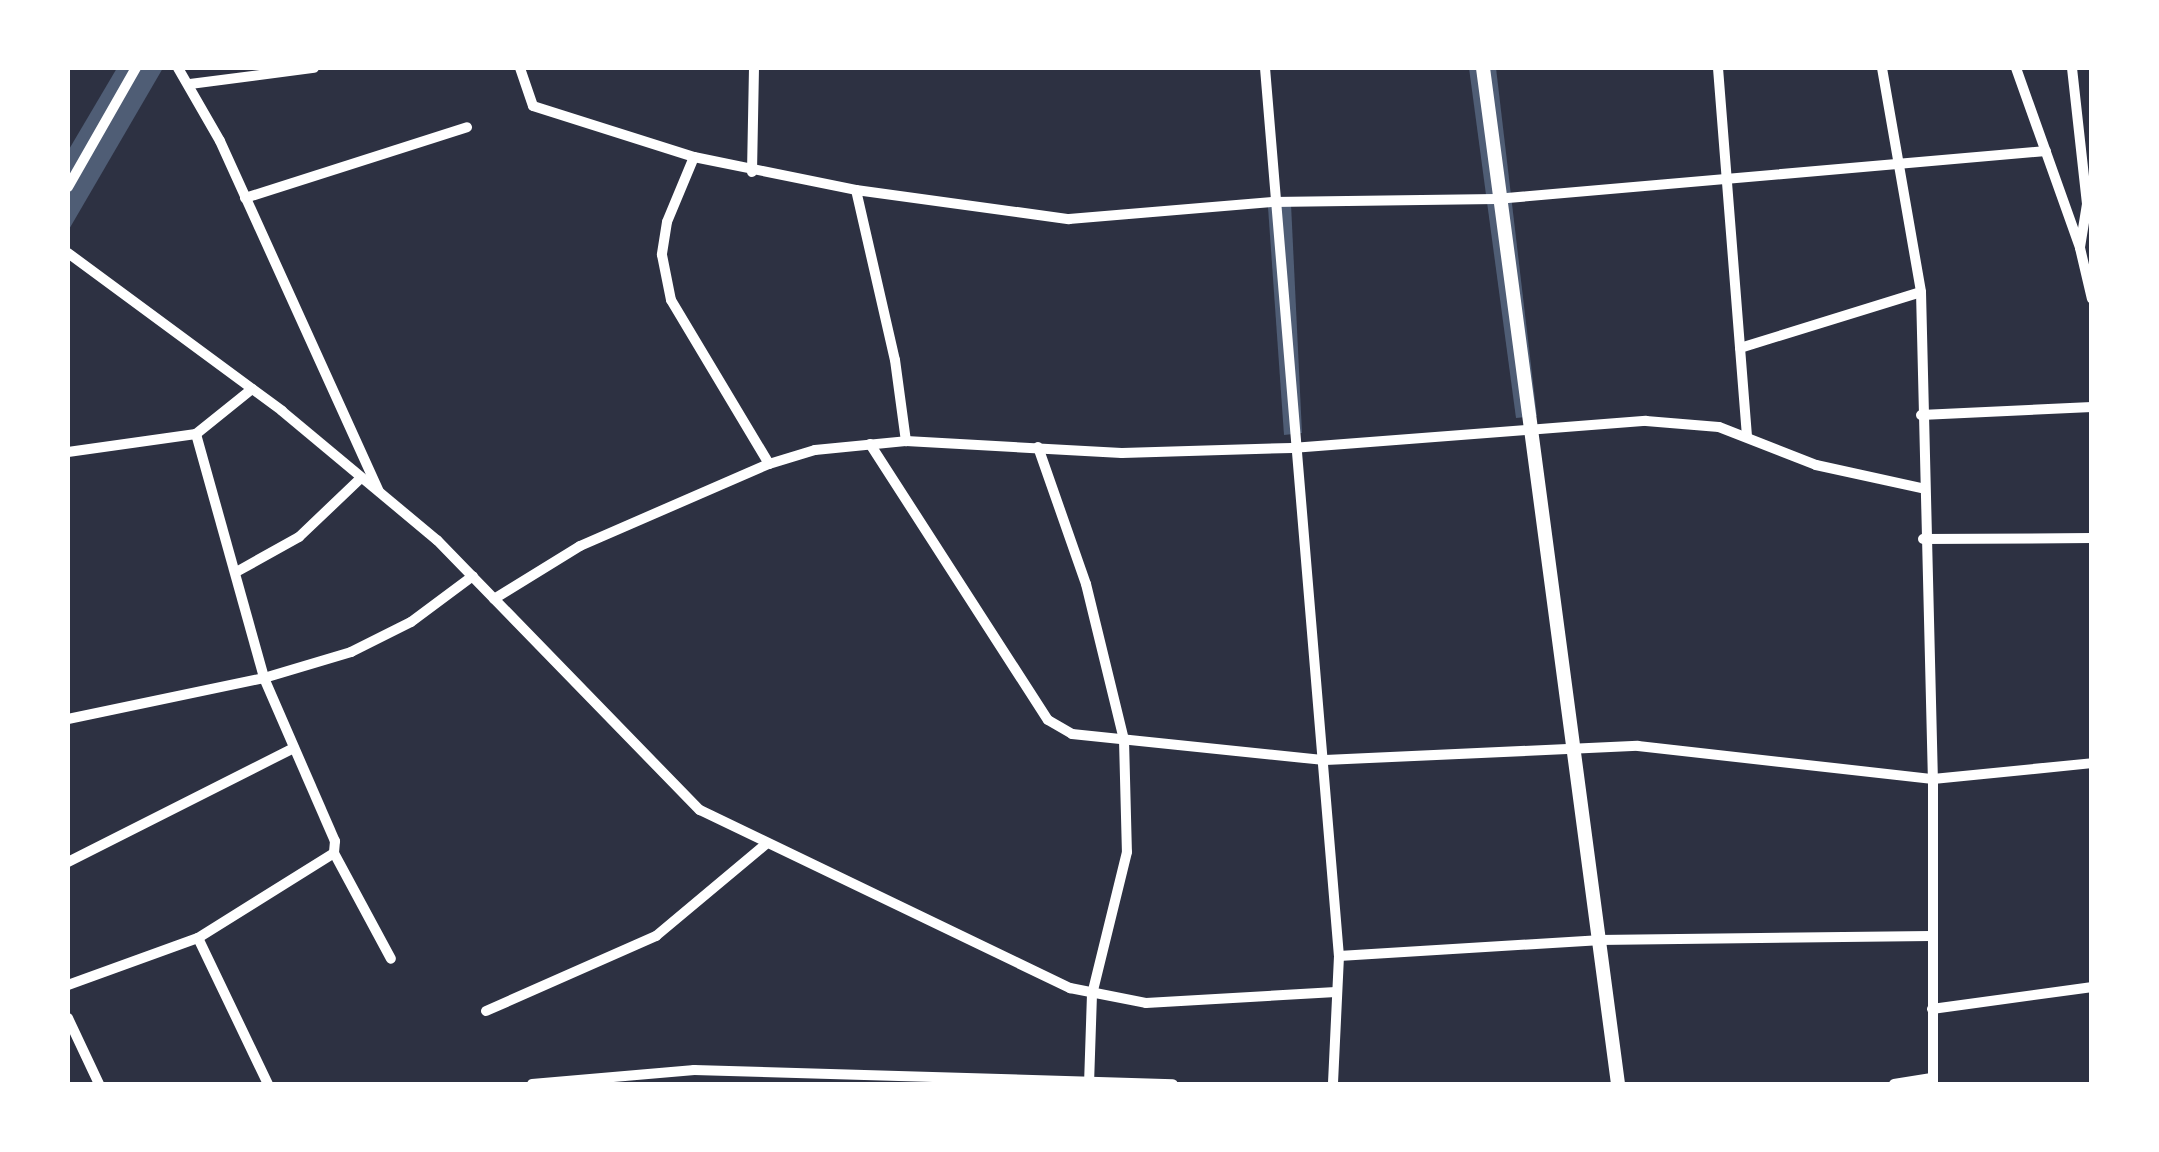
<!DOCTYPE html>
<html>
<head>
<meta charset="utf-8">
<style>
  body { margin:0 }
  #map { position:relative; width:2159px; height:1152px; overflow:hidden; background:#2d3142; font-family:"IBM Plex Sans",sans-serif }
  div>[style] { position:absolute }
  .water>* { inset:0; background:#4f5d75 }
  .minor>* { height:10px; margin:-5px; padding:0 5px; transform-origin:5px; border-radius:5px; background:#fff }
  .secondary>* { height:14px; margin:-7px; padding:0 7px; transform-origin:7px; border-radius:7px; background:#fff }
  span { translate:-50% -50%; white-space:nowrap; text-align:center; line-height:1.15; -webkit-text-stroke:9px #fff; paint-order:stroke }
  .frame { position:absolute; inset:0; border:70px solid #fff; pointer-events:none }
</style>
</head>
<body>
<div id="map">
  <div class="water">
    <i style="clip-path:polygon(117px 68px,163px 68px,68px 231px,68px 151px)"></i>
    <i style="clip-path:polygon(1469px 68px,1496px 68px,1537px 416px,1516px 418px)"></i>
    <i style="clip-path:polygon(1291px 204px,1302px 433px,1284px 435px,1268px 207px)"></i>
  </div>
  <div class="minor">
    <i style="left:178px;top:68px;width:84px;rotate:60.1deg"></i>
    <i style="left:220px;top:141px;width:384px;rotate:65.6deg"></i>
    <i style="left:520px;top:68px;width:40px;rotate:71.1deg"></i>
    <i style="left:533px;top:106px;width:169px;rotate:17.6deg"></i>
    <i style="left:694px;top:157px;width:165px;rotate:11.5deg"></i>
    <i style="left:856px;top:190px;width:215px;rotate:7.8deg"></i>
    <i style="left:1069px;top:219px;width:205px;rotate:-4.8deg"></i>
    <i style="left:1273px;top:202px;width:223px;rotate:-0.8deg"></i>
    <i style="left:1496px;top:199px;width:552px;rotate:-4.99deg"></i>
    <i style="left:1265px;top:68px;width:891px;rotate:85.24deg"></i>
    <i style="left:1339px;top:956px;width:128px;rotate:92.7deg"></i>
    <i style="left:1718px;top:68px;width:369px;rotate:85.5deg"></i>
    <i style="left:1882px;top:68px;width:227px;rotate:80.1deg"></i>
    <i style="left:1921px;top:292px;width:487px;rotate:88.6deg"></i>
    <i style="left:1933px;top:779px;width:305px;rotate:90deg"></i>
    <i style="left:2016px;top:68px;width:191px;rotate:70.4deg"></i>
    <i style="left:2080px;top:248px;width:52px;rotate:76.8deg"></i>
    <i style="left:2072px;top:68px;width:137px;rotate:83.7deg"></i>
    <i style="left:2087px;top:204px;width:44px;rotate:99.2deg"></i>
    <i style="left:190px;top:84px;width:125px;rotate:-7.4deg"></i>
    <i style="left:694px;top:157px;width:70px;rotate:112.6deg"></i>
    <i style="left:667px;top:222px;width:33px;rotate:99deg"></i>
    <i style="left:662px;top:255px;width:46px;rotate:78.7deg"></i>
    <i style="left:671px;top:300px;width:191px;rotate:59.1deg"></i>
    <i style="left:752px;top:172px;width:104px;rotate:-88.9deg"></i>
    <i style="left:68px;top:187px;width:137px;rotate:-60.3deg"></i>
    <i style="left:856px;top:190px;width:174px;rotate:77.1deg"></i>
    <i style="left:895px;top:360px;width:82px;rotate:82.3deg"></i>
    <i style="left:245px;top:198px;width:233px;rotate:-17.7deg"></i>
    <i style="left:68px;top:253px;width:266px;rotate:36.4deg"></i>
    <i style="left:282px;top:411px;width:202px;rotate:39.8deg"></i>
    <i style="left:437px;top:540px;width:377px;rotate:45.8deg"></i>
    <i style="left:700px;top:810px;width:411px;rotate:25.7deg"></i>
    <i style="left:1070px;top:988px;width:77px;rotate:11.2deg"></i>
    <i style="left:1146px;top:1003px;width:190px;rotate:-3.3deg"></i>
    <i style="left:1740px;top:348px;width:189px;rotate:-17.2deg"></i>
    <i style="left:1921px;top:415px;width:171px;rotate:-2.7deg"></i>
    <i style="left:196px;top:434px;width:253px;rotate:74.4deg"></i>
    <i style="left:264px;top:678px;width:178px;rotate:66.5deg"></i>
    <i style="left:335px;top:841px;width:12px;rotate:95deg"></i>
    <i style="left:334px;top:853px;width:120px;rotate:61.7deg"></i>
    <i style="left:870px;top:444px;width:328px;rotate:57.2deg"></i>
    <i style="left:1048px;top:720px;width:28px;rotate:30deg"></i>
    <i style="left:1072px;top:734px;width:254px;rotate:5.9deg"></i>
    <i style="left:1325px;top:760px;width:313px;rotate:-2.6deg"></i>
    <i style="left:1638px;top:746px;width:297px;rotate:6.4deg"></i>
    <i style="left:1933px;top:779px;width:160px;rotate:-5.7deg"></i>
    <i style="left:1038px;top:447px;width:145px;rotate:70.7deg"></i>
    <i style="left:1086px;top:584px;width:161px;rotate:76.3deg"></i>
    <i style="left:1124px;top:740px;width:112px;rotate:88.5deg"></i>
    <i style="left:1127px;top:852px;width:146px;rotate:103.8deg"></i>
    <i style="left:1092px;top:994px;width:90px;rotate:91.9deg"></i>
    <i style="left:68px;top:452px;width:129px;rotate:-8deg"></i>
    <i style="left:196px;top:434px;width:72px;rotate:-38.8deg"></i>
    <i style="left:1923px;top:539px;width:169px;rotate:-0.3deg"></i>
    <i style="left:238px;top:571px;width:70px;rotate:-29.1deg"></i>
    <i style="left:299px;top:537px;width:86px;rotate:-43.6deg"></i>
    <i style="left:494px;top:599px;width:101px;rotate:-31.6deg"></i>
    <i style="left:580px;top:546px;width:206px;rotate:-23.5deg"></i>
    <i style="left:769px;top:464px;width:48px;rotate:-16.9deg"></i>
    <i style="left:815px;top:450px;width:91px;rotate:-5.6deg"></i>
    <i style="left:906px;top:441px;width:216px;rotate:3.2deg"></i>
    <i style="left:1122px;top:453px;width:170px;rotate:-1.7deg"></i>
    <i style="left:1292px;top:448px;width:355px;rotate:-4.4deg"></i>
    <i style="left:1646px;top:421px;width:73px;rotate:4.7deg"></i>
    <i style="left:1719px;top:427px;width:104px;rotate:21.4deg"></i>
    <i style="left:1816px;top:465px;width:107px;rotate:12.4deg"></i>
    <i style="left:68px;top:719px;width:200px;rotate:-11.8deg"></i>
    <i style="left:264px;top:678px;width:91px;rotate:-16.6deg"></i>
    <i style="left:351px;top:652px;width:67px;rotate:-26.6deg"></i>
    <i style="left:411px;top:622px;width:77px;rotate:-36.6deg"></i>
    <i style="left:68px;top:862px;width:253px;rotate:-26.8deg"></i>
    <i style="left:198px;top:938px;width:162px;rotate:64.4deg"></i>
    <i style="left:1339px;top:956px;width:259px;rotate:-3.5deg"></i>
    <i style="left:1598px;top:940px;width:333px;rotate:-0.7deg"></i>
    <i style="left:68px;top:985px;width:138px;rotate:-19.9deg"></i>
    <i style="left:198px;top:938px;width:160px;rotate:-32deg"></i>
    <i style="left:1932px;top:1009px;width:162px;rotate:-7.8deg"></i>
    <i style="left:486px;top:1011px;width:186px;rotate:-23.8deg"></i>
    <i style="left:656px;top:936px;width:142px;rotate:-39.9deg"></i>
    <i style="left:68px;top:1018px;width:73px;rotate:64.8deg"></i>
    <i style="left:532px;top:1084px;width:163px;rotate:-4.9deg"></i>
    <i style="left:694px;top:1070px;width:479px;rotate:1.7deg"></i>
    <i style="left:1894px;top:1084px;width:38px;rotate:-9deg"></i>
  </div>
  <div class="secondary">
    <i style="left:1483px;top:68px;width:1025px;rotate:82.43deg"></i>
  </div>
  <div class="frame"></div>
</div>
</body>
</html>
